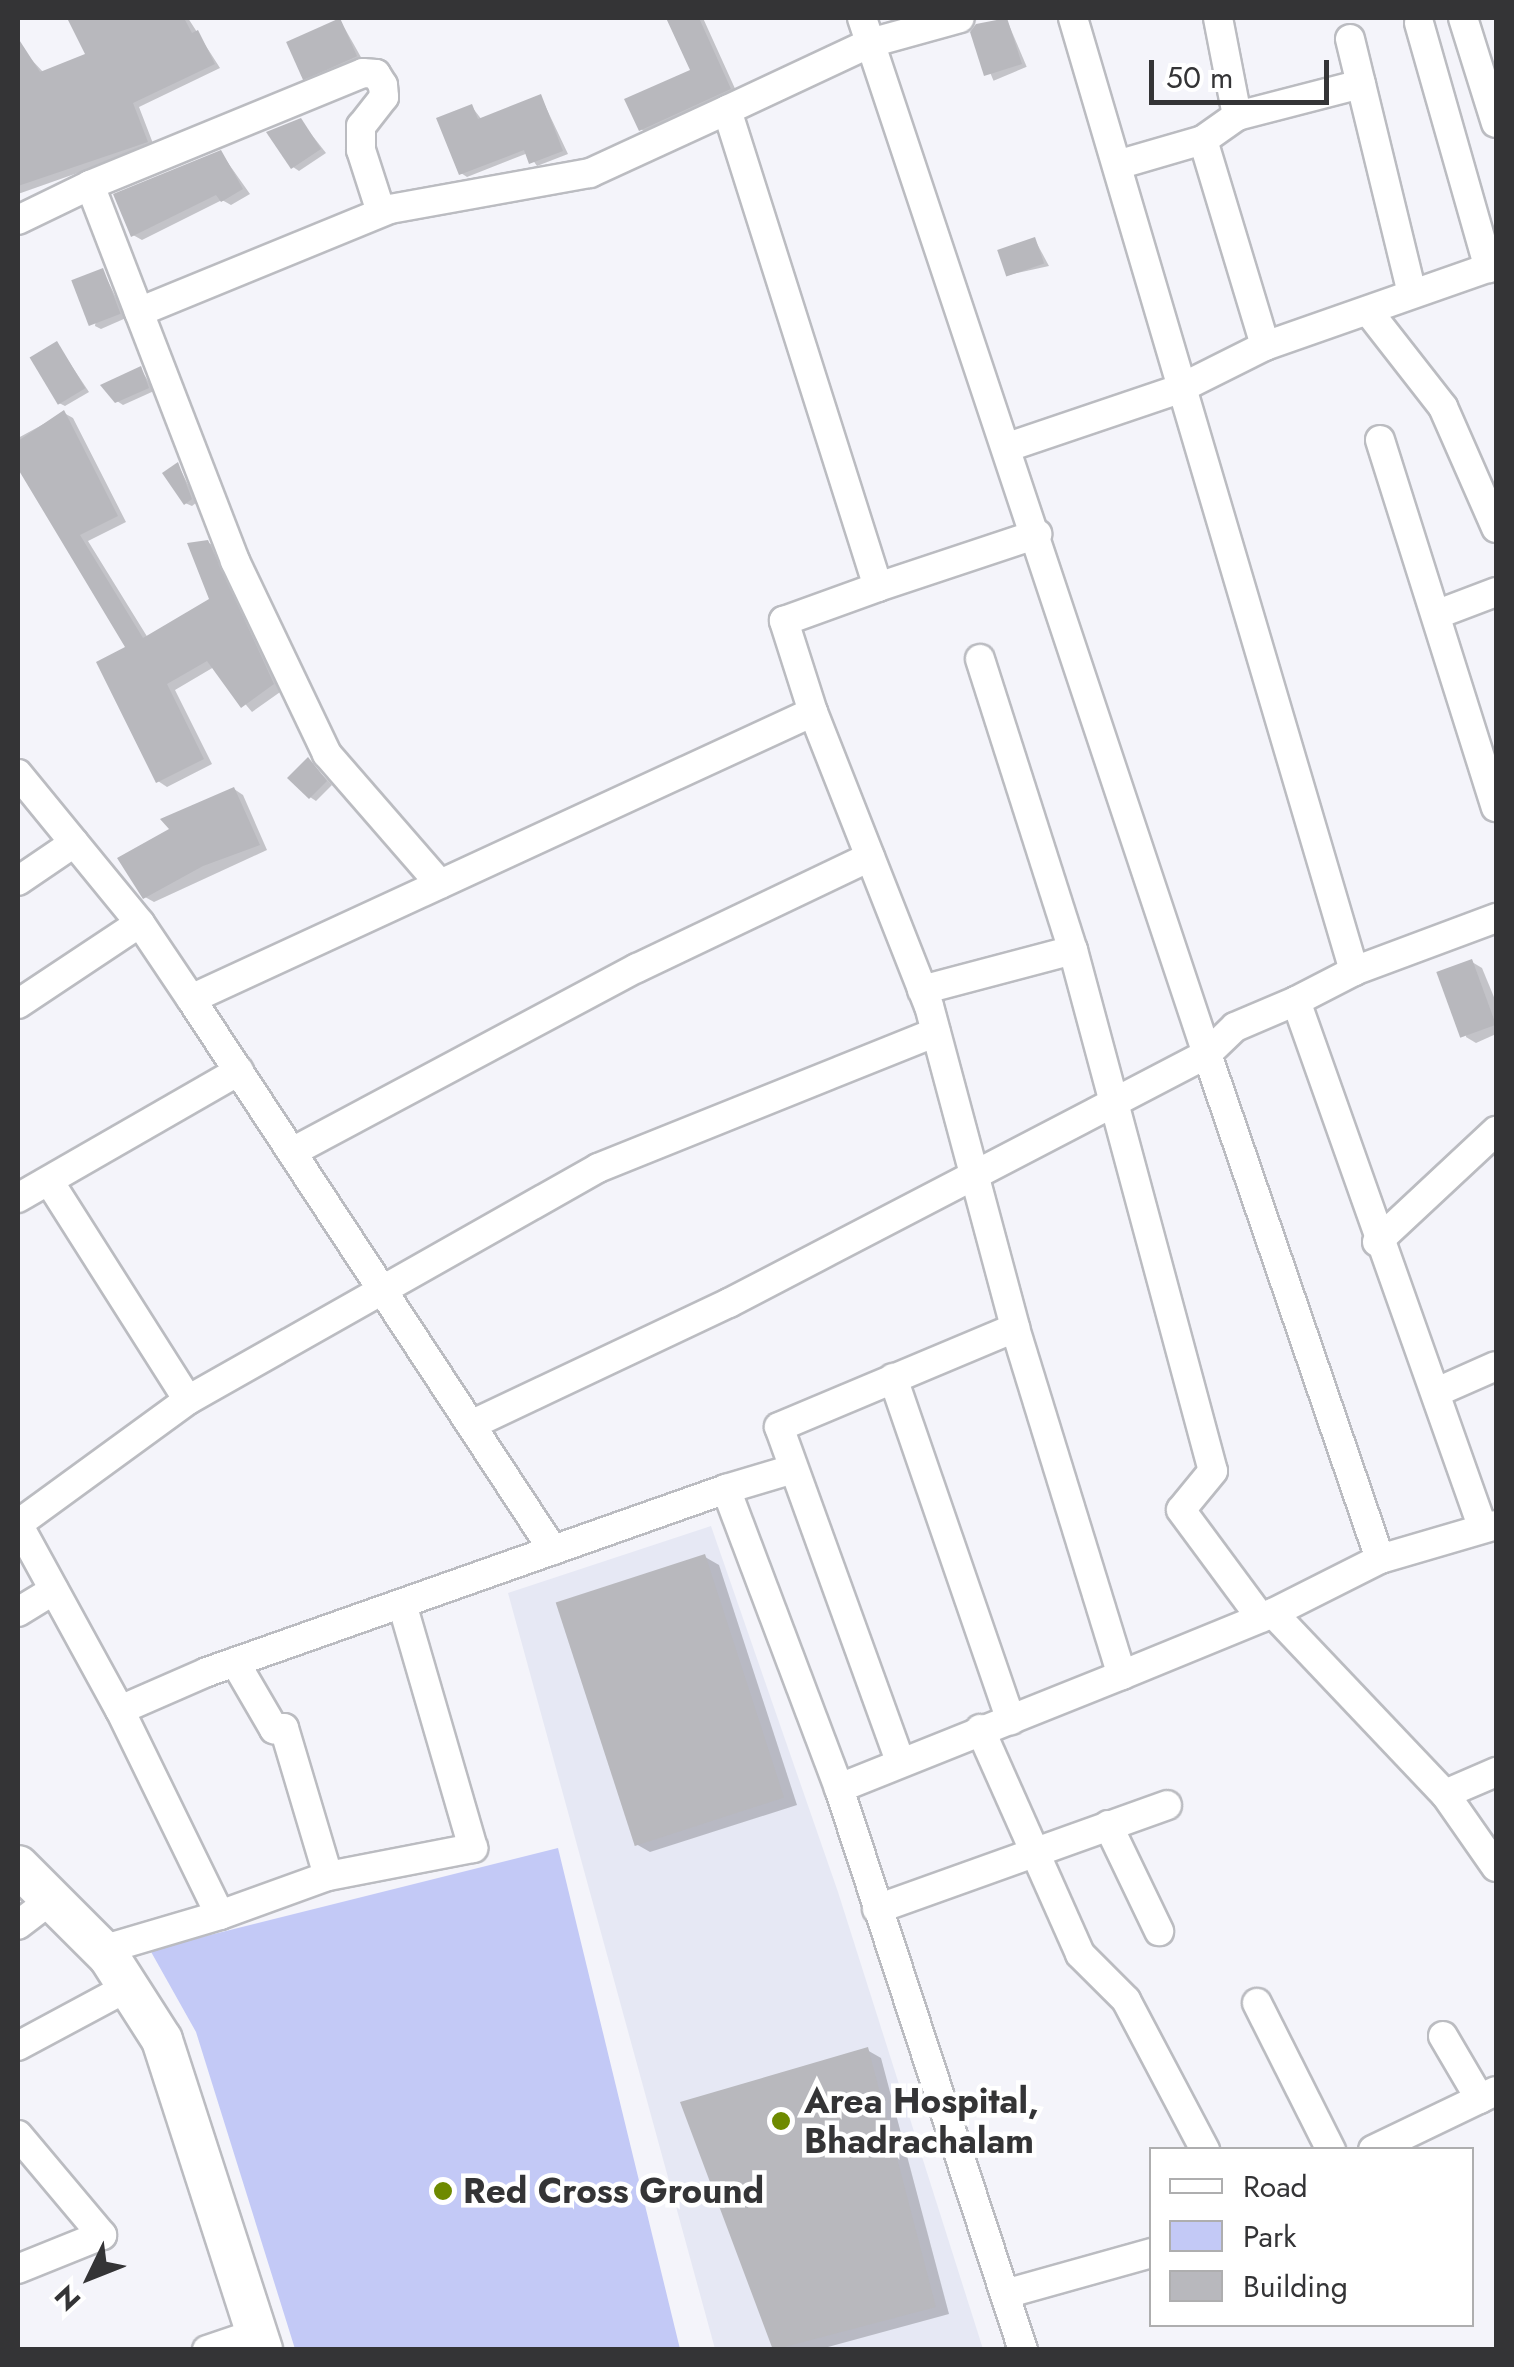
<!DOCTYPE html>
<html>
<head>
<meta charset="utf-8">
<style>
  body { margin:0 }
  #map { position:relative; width:1514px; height:2367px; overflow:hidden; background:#f4f4fa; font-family:Jost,sans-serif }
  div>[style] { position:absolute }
  .built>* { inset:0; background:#e6e8f4 }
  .green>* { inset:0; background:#c3c9f6 }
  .shadow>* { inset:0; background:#0003; transform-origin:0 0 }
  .building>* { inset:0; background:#b8b8bd; transform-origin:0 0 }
  .roads { filter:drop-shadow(2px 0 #bbbcc1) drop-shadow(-2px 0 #bbbcc1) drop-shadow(0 2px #bbbcc1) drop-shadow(0 -2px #bbbcc1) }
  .street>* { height:28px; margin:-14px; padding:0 14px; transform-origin:14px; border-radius:14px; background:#fff }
  .secondary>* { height:40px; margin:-20px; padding:0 20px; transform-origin:20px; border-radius:20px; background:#fff }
  .dots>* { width:28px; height:28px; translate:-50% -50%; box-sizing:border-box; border:5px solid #fff; border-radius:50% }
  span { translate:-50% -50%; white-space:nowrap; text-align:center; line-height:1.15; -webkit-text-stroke:9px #fff; paint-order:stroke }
  .poi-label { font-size:35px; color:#343436; font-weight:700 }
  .left { translate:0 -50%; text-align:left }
  .frame { position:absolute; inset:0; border:20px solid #343436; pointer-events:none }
  .legend { position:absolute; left:1149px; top:2147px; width:325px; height:180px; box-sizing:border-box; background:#fff; border:2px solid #aeaeaf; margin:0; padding:12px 18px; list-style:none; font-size:30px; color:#343436 }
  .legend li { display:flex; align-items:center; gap:20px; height:50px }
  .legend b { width:50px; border:2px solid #aeaeaf }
  .north { position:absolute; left:40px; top:2227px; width:100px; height:100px; -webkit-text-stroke:8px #fff; paint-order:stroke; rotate:227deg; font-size:28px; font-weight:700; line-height:40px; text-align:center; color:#343436 }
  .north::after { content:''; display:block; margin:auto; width:35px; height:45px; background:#343436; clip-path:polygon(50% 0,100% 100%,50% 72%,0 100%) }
  .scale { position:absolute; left:1149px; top:60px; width:180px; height:45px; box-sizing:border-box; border:5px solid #343436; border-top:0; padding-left:12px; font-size:30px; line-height:35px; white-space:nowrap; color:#343436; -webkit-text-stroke:8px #fff; paint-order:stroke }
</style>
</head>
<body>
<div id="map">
  <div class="built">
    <i style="clip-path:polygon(711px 1526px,838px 1892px,983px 2349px,715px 2349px,508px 1593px)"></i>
  </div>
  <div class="green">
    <i style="clip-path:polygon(558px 1848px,680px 2349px,295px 2349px,196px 2032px,150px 1950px)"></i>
  </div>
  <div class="shadow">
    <i style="clip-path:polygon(70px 18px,109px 18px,113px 25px,126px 18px,188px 18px,220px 68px,139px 107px,154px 146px,18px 194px,18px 121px,30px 115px,18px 96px,18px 65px,29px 57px,44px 73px,88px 56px)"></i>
    <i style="clip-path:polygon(669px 18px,703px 18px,737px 93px,648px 134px,641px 129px,693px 71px)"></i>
    <i style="left:1006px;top:18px;width:53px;height:36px;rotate:67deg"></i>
    <i style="clip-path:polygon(340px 20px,362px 59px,311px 81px,305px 77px)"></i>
    <i style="clip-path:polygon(541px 97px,568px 154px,537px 166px,528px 153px,467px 177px,461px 173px,472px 107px,482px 120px)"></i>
    <i style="clip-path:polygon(300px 120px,326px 153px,299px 171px,293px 167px)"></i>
    <i style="clip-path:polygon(221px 153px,250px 194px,231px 205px,222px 200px,142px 240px,133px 235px)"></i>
    <i style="clip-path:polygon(1035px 240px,1049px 266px,1008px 275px)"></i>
    <i style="clip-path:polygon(103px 271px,126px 318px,101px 329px,95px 326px)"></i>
    <i style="clip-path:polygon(57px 344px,89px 392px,65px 406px,59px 403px)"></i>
    <i style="clip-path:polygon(141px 369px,154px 391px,123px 405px,117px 401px)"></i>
    <i style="clip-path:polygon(64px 413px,73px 418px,126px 522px,88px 541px,148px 638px,212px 600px,207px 542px,218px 548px,283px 690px,252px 712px,214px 667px,175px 690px,212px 764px,167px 787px,158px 781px,128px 648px,18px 464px,18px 438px)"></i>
    <i style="clip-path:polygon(178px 465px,197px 502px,192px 506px,185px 503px)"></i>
    <i style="clip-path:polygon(309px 760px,332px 785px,316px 801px,310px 797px)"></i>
    <i style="clip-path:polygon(234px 789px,243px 795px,267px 850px,154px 902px,145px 897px)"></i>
    <i style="clip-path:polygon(1472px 962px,1482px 968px,1496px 1002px,1496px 1034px,1476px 1043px,1466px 1037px)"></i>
    <i style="clip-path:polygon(705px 1557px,719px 1565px,797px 1805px,650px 1852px,636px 1844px)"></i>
    <i style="clip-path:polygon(867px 2050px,881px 2058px,949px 2314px,817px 2350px,777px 2350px)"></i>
  </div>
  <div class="building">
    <i style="clip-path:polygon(67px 18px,184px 18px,192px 33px,198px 30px,215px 64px,133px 103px,148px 142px,18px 186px,18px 38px,40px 72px,85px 54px)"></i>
    <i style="left:340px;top:18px;width:42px;height:59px;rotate:66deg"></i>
    <i style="clip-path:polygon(666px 18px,699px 18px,731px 89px,639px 131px,624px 99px,690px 70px)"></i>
    <i style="clip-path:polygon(1007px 18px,1022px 64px,984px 76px,970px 32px,976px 24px)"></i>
    <i style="clip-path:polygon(541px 94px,563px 151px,529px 164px,524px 150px,459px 175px,436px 118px,472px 104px,478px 119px)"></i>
    <i style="clip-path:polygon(301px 118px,321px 149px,291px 169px,266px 132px)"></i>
    <i style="clip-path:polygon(221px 150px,243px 189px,221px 202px,216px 195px,131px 237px,113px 194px)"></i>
    <i style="left:1035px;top:237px;width:28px;height:40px;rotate:71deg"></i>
    <i style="left:103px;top:268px;width:49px;height:34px;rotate:69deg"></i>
    <i style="left:57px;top:341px;width:55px;height:32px;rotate:59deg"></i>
    <i style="clip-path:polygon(141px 366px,149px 388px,115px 403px,100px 385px)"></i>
    <i style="clip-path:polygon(64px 410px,118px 516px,80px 535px,143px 638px,209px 599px,187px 543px,208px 540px,274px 684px,241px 708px,207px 661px,167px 684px,204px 759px,156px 783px,96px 662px,125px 647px,18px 469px,18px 441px)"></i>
    <i style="clip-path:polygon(178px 462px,192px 499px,184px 505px,162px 473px)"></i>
    <i style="clip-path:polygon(308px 757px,327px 781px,309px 799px,287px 778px)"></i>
    <i style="clip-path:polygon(234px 787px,260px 845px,203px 866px,143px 899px,117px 858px,169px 829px,160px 819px)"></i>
    <i style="left:1472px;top:959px;width:70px;height:38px;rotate:70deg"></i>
    <i style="left:705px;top:1554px;width:256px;height:157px;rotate:72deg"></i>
    <i style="clip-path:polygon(868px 2047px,936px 2307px,773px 2350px,680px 2102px)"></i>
  </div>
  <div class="roads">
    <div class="street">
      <i style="left:862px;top:18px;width:1092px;rotate:71.58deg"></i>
      <i style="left:1207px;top:1054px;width:39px;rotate:-44deg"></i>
      <i style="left:1235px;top:1027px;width:66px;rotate:-23.1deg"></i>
      <i style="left:1296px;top:1001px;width:557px;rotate:70.49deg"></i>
      <i style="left:1073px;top:18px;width:994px;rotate:73.57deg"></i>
      <i style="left:1354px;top:971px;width:152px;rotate:-20.5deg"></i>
      <i style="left:1218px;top:18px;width:100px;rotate:79deg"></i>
      <i style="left:1463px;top:18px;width:110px;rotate:72.6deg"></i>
      <i style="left:1419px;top:23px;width:255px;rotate:74.1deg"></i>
      <i style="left:1350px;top:39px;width:261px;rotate:76.3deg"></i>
      <i style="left:1203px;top:140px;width:215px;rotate:73.2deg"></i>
      <i style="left:1117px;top:165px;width:90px;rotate:-16.2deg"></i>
      <i style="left:1203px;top:140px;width:42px;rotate:-35.2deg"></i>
      <i style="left:1237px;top:116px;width:128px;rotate:-14.5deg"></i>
      <i style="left:90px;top:185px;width:295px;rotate:-22.3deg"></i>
      <i style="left:363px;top:73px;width:13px;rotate:4deg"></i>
      <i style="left:376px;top:74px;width:13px;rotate:58deg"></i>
      <i style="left:383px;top:85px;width:12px;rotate:85deg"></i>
      <i style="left:384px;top:97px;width:37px;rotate:128deg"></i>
      <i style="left:361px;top:126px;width:24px;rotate:90deg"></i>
      <i style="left:361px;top:150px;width:65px;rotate:72.1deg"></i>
      <i style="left:18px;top:220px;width:80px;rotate:-25.9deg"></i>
      <i style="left:90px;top:185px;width:403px;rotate:68.9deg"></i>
      <i style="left:235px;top:561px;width:214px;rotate:64.5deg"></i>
      <i style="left:327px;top:754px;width:172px;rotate:49deg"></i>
      <i style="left:1368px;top:311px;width:122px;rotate:52deg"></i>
      <i style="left:1443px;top:407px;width:132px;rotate:66.3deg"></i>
      <i style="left:139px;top:312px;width:271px;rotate:-22.3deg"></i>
      <i style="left:390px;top:209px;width:203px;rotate:-10.2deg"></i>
      <i style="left:590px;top:173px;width:151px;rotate:-24.7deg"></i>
      <i style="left:1380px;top:440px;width:385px;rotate:72.5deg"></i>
      <i style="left:1008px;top:447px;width:181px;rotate:-18.7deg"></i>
      <i style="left:1179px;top:389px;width:96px;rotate:-26.6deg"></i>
      <i style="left:1265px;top:346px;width:245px;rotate:-19.3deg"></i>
      <i style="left:878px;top:587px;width:168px;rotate:-18.4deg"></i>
      <i style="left:1438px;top:614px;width:62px;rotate:-20.8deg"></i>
      <i style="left:980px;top:659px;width:305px;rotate:72.3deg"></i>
      <i style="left:813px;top:712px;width:96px;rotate:-107.7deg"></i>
      <i style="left:784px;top:621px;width:100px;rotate:-19.9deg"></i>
      <i style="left:878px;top:587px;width:500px;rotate:-107.57deg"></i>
      <i style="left:727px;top:110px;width:158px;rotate:-25.1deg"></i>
      <i style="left:870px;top:43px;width:93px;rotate:-15.5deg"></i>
      <i style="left:18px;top:774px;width:193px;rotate:50.7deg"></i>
      <i style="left:18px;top:881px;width:68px;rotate:-34.2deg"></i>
      <i style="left:922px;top:990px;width:156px;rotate:-14.8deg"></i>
      <i style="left:1073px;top:950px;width:539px;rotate:74.96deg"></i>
      <i style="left:1213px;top:1471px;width:50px;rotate:129.4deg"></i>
      <i style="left:1181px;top:1510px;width:134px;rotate:53.5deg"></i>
      <i style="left:1296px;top:1001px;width:65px;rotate:-27.3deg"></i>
      <i style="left:18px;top:1004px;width:146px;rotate:-33.6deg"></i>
      <i style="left:140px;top:923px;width:92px;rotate:56.1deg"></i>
      <i style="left:292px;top:1152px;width:391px;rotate:-28.1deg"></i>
      <i style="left:637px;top:968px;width:258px;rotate:-25.5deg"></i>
      <i style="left:49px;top:1181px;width:259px;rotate:57.6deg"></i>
      <i style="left:188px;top:1400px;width:471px;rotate:-29.5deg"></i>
      <i style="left:598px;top:1168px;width:364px;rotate:-21.9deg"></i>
      <i style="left:18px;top:1198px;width:255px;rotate:-29.9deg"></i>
      <i style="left:1377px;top:1242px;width:163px;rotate:-43deg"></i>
      <i style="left:893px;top:1378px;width:362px;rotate:71deg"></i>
      <i style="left:1437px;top:1392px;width:64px;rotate:-23.8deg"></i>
      <i style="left:475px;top:1423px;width:281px;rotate:-25.3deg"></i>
      <i style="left:729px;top:1303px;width:539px;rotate:-27.52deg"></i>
      <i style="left:1207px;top:1054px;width:534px;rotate:71.09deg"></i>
      <i style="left:726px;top:1489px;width:70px;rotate:-16.6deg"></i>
      <i style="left:18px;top:1524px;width:212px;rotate:61.3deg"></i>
      <i style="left:18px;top:1524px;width:210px;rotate:-36.1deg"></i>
      <i style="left:553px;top:1550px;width:659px;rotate:-123.3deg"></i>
      <i style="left:191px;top:999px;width:685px;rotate:-24.77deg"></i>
      <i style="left:813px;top:712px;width:316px;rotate:68.5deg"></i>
      <i style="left:929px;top:1006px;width:333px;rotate:75deg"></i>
      <i style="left:1015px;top:1328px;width:363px;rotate:72.9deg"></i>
      <i style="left:1122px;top:1675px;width:305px;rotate:158.2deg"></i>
      <i style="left:18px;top:1612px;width:42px;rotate:-31.4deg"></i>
      <i style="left:1273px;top:1613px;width:250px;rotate:46.5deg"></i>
      <i style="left:1445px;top:1794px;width:89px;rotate:55.1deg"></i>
      <i style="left:235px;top:1662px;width:78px;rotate:59.8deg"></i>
      <i style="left:274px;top:1729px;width:10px;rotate:-6deg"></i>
      <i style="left:284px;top:1728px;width:154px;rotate:73.4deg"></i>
      <i style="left:1122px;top:1675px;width:163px;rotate:-22.3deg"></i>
      <i style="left:1273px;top:1613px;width:120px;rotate:-26.8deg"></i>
      <i style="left:1380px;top:1559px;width:121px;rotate:-16.3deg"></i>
      <i style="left:980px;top:1729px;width:246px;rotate:66deg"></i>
      <i style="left:1080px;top:1954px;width:65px;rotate:45deg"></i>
      <i style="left:1126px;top:2000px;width:170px;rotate:62.2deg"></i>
      <i style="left:900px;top:1761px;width:355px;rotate:-109.9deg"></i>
      <i style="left:779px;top:1427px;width:256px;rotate:-22.8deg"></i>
      <i style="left:1445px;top:1794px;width:56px;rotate:-23.3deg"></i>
      <i style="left:1108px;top:1825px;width:118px;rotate:64.3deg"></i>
      <i style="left:877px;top:1909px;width:308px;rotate:-19.7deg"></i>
      <i style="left:220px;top:1915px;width:115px;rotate:-19.9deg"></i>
      <i style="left:328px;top:1876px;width:148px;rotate:-10.9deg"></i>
      <i style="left:473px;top:1848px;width:254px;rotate:-106.2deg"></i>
      <i style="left:18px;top:1925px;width:43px;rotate:-37.4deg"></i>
      <i style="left:102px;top:1950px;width:123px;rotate:-16.5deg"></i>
      <i style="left:220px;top:1915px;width:228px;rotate:-116deg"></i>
      <i style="left:120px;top:1710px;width:95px;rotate:-23.6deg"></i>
      <i style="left:207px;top:1672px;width:550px;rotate:-19.42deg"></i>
      <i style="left:726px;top:1489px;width:320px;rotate:69.3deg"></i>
      <i style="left:839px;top:1788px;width:591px;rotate:71.87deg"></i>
      <i style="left:1257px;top:2003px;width:165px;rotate:63.3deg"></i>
      <i style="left:1443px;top:2036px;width:73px;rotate:59.6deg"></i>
      <i style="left:18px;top:2046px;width:125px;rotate:-28.2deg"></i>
      <i style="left:18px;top:2135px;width:131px;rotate:50deg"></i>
      <i style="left:102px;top:2235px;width:91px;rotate:158deg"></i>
      <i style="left:1373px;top:2150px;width:136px;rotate:-25.6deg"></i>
      <i style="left:1005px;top:2294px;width:153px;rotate:-15.6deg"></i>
      <i style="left:207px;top:2350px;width:53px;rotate:-18.8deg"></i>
    </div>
    <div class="secondary">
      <i style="left:18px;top:1866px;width:129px;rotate:45deg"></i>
      <i style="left:109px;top:1957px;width:98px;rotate:57.4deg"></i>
      <i style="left:162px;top:2040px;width:326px;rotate:72.1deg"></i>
    </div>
  </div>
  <div class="dots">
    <i style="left:781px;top:2121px;background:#6e8a00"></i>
    <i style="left:443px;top:2191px;background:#6e8a00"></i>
  </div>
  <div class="poi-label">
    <span class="left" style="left:804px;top:2121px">Area Hospital,<br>Bhadrachalam</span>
    <span class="left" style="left:463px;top:2191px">Red Cross Ground</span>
  </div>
  <div class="frame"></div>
  <ul class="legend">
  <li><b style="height:12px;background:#fff"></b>Road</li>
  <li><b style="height:28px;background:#c3c9f6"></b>Park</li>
  <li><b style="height:28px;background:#b8b8bd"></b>Building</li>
  </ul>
  <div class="north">N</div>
  <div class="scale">50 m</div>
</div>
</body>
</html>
